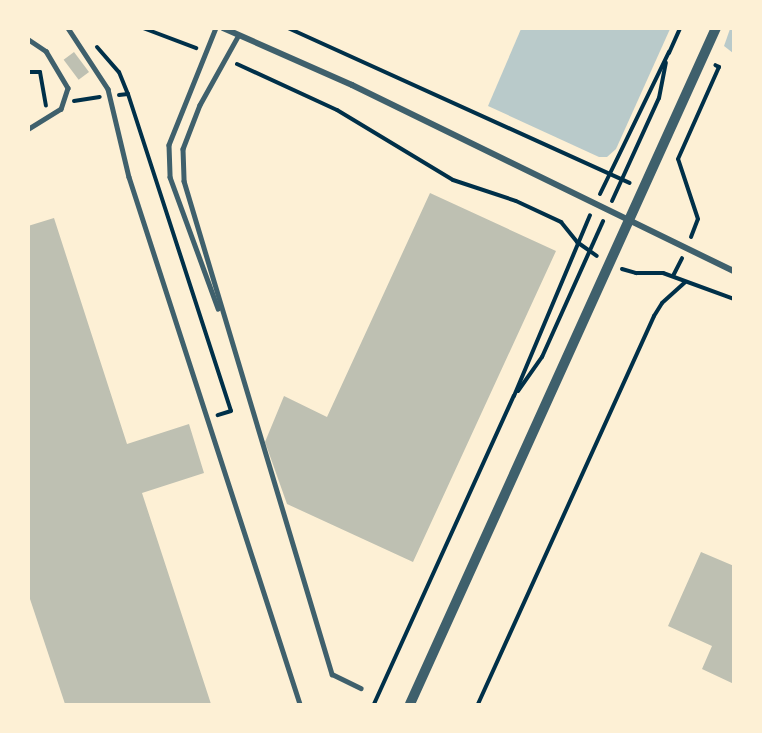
<!DOCTYPE html>
<html>
<head>
<meta charset="utf-8">
<style>
  body { margin:0 }
  #map { position:relative; width:762px; height:733px; overflow:hidden; background:#fdf0d5; font-family:"DM Sans",sans-serif }
  div>[style] { position:absolute }
  .green>* { inset:0; background:#b9caca }
  .building>* { inset:0; background:#bec0b2; transform-origin:0 0 }
  .path>* { height:4px; margin:-2px; padding:0 2px; transform-origin:2px; border-radius:2px; background:#003049 }
  .service>* { height:4.5px; margin:-2.25px; padding:0 2.25px; transform-origin:2.25px; border-radius:2.25px; background:#3f606c }
  .minor>* { height:6px; margin:-3px; padding:0 3px; transform-origin:3px; border-radius:3px; background:#3f606c }
  .tertiary>* { height:10px; margin:-5px; padding:0 5px; transform-origin:5px; border-radius:5px; background:#3f606c }
  span { translate:-50% -50%; white-space:nowrap; text-align:center; line-height:1.15; -webkit-text-stroke:5px #fdf0d5; paint-order:stroke }
  .frame { position:absolute; inset:0; border:30px solid #fdf0d5; pointer-events:none }
</style>
</head>
<body>
<div id="map">
  <div class="green">
    <i style="clip-path:polygon(521px 29px,670px 29px,616px 149px,607px 157px,599px 157px,488px 106px)"></i>
    <i style="clip-path:polygon(730px 29px,733px 29px,733px 53px,724px 46px)"></i>
  </div>
  <div class="building">
    <i style="left:74px;top:52px;width:25px;height:13px;rotate:53deg"></i>
    <i style="clip-path:polygon(430px 193px,556px 251px,413px 562px,287px 504px,265px 442px,284px 396px,327px 417px)"></i>
    <i style="clip-path:polygon(54px 218px,127px 444px,189px 424px,204px 473px,142px 493px,211px 704px,65px 704px,28px 593px,28px 226px)"></i>
    <i style="clip-path:polygon(701px 552px,734px 566px,734px 684px,702px 669px,712px 646px,668px 626px)"></i>
  </div>
  <div class="path">
    <i style="left:143px;top:28px;width:57px;rotate:20.7deg"></i>
    <i style="left:288px;top:28px;width:375px;rotate:24.4deg"></i>
    <i style="left:97px;top:47px;width:33px;rotate:49deg"></i>
    <i style="left:119px;top:72px;width:24px;rotate:68deg"></i>
    <i style="left:669px;top:53px;width:27px;rotate:-66deg"></i>
    <i style="left:237px;top:64px;width:110px;rotate:24.7deg"></i>
    <i style="left:337px;top:110px;width:135px;rotate:31.1deg"></i>
    <i style="left:453px;top:180px;width:66px;rotate:18.4deg"></i>
    <i style="left:516px;top:201px;width:50px;rotate:25deg"></i>
    <i style="left:561px;top:222px;width:26px;rotate:51deg"></i>
    <i style="left:577px;top:242px;width:24px;rotate:35deg"></i>
    <i style="left:28px;top:72px;width:12px"></i>
    <i style="left:40px;top:72px;width:34px;rotate:80deg"></i>
    <i style="left:119px;top:95px;width:9px;rotate:-6deg"></i>
    <i style="left:128px;top:94px;width:333px;rotate:72deg"></i>
    <i style="left:231px;top:411px;width:14px;rotate:163deg"></i>
    <i style="left:74px;top:101px;width:26px;rotate:-9deg"></i>
    <i style="left:600px;top:194px;width:158px;rotate:-64.1deg"></i>
    <i style="left:612px;top:201px;width:113px;rotate:-65.5deg"></i>
    <i style="left:659px;top:98px;width:36px;rotate:-79deg"></i>
    <i style="left:691px;top:237px;width:19px;rotate:-69deg"></i>
    <i style="left:698px;top:219px;width:63px;rotate:-108.4deg"></i>
    <i style="left:678px;top:159px;width:101px;rotate:-66deg"></i>
    <i style="left:719px;top:67px;width:4px;rotate:-153deg"></i>
    <i style="left:622px;top:269px;width:15px;rotate:16deg"></i>
    <i style="left:636px;top:273px;width:27px"></i>
    <i style="left:663px;top:273px;width:76px;rotate:20.1deg"></i>
    <i style="left:673px;top:276px;width:20px;rotate:-63deg"></i>
    <i style="left:518px;top:391px;width:42px;rotate:-54.8deg"></i>
    <i style="left:542px;top:357px;width:149px;rotate:-65.8deg"></i>
    <i style="left:374px;top:704px;width:338px;rotate:-65.6deg"></i>
    <i style="left:514px;top:396px;width:196px;rotate:-67.2deg"></i>
    <i style="left:478px;top:704px;width:426px;rotate:-65.6deg"></i>
    <i style="left:654px;top:316px;width:15px;rotate:-58deg"></i>
    <i style="left:662px;top:303px;width:31px;rotate:-42deg"></i>
  </div>
  <div class="service">
    <i style="left:68px;top:28px;width:73px;rotate:56.7deg"></i>
    <i style="left:108px;top:89px;width:90px;rotate:76.6deg"></i>
    <i style="left:129px;top:177px;width:554px;rotate:72.02deg"></i>
    <i style="left:216px;top:28px;width:126px;rotate:111.9deg"></i>
    <i style="left:169px;top:145px;width:32px;rotate:88deg"></i>
    <i style="left:170px;top:177px;width:140px;rotate:69.9deg"></i>
    <i style="left:239px;top:35px;width:80px;rotate:119.1deg"></i>
    <i style="left:200px;top:105px;width:47px;rotate:111.1deg"></i>
    <i style="left:183px;top:149px;width:32px;rotate:88deg"></i>
    <i style="left:184px;top:181px;width:515px;rotate:73.29deg"></i>
    <i style="left:332px;top:674px;width:32px;rotate:26deg"></i>
    <i style="left:28px;top:39px;width:22px;rotate:34deg"></i>
    <i style="left:46px;top:51px;width:43px;rotate:59.3deg"></i>
    <i style="left:68px;top:88px;width:22px;rotate:108deg"></i>
    <i style="left:61px;top:109px;width:39px;rotate:148deg"></i>
  </div>
  <div class="minor">
    <i style="left:223px;top:28px;width:141px;rotate:23.8deg"></i>
    <i style="left:352px;top:85px;width:425px;rotate:26deg"></i>
  </div>
  <div class="tertiary">
    <i style="left:410px;top:704px;width:742px;rotate:-65.65deg"></i>
  </div>
  <div class="frame"></div>
</div>
</body>
</html>
